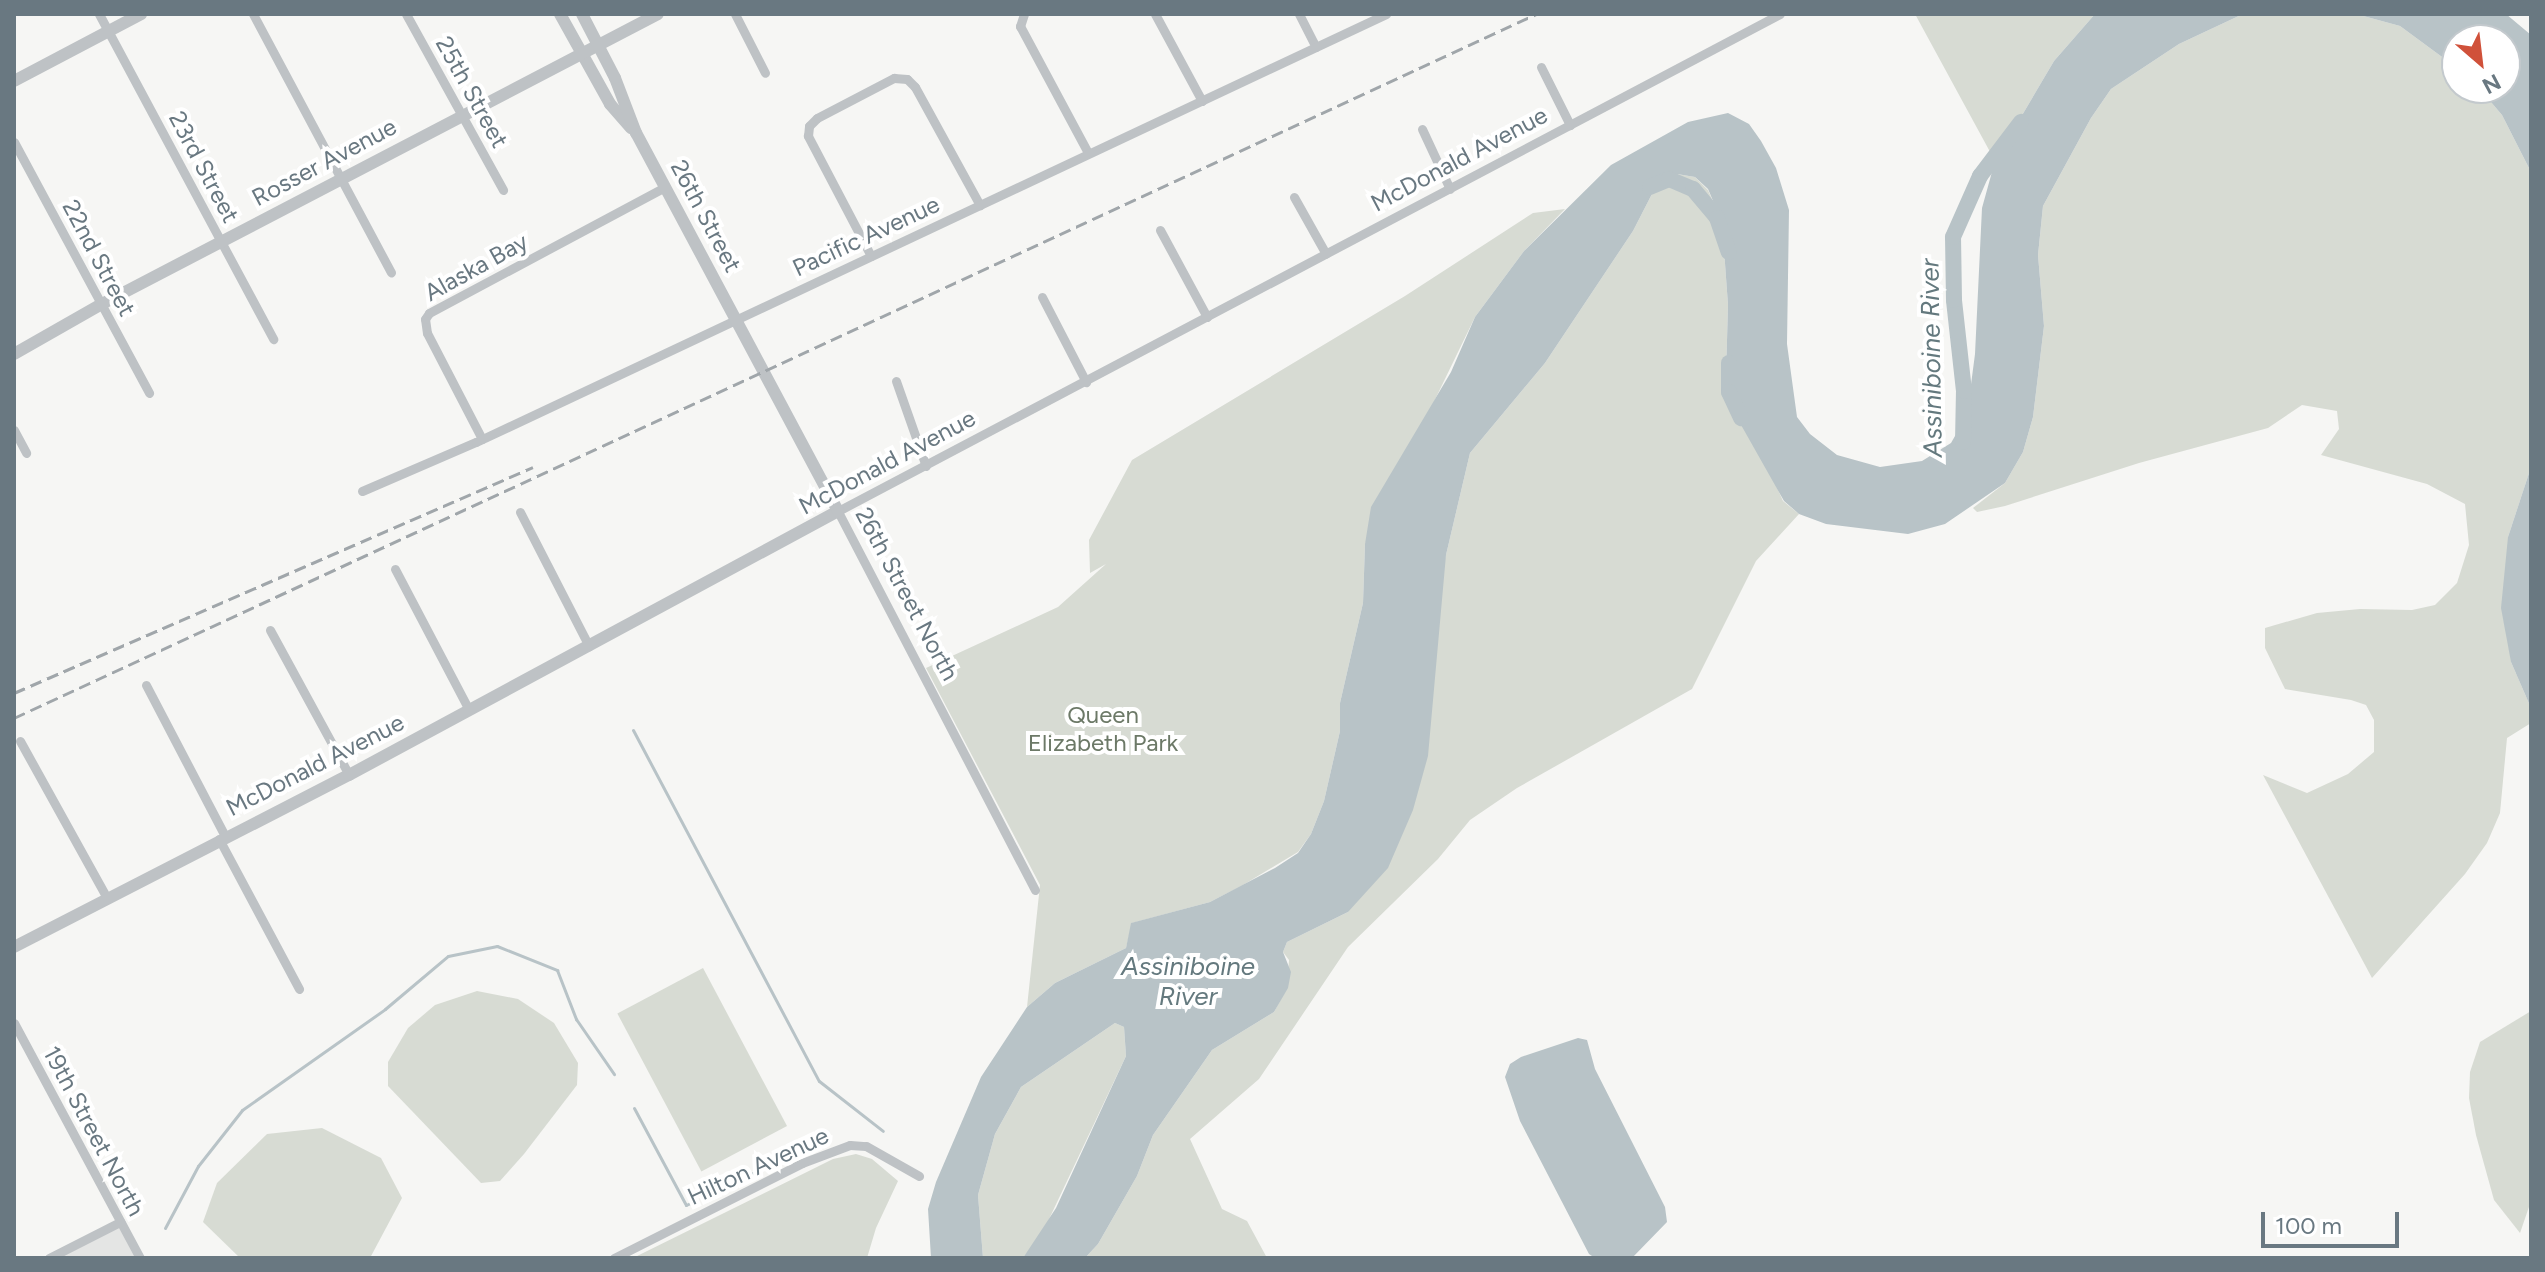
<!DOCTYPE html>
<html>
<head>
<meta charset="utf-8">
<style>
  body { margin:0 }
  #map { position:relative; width:2545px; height:1272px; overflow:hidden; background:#f6f6f4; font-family:Figtree,sans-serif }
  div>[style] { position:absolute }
  .built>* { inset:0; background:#e4e5e4 }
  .green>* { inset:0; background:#d7dbd3; transform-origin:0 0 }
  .water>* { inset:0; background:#b8c3c7 }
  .stream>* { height:3px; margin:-1.5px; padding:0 1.5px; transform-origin:1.5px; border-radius:1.5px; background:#b8c3c7 }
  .river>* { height:16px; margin:-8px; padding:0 8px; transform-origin:8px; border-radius:8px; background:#b8c3c7 }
  .minor>* { height:9px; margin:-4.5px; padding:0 4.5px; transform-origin:4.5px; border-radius:4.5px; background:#bec2c5 }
  .tertiary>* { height:12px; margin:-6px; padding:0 6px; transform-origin:6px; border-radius:6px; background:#bec2c5 }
  .rail>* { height:3px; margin-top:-1.5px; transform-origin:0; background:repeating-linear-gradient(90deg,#a0a6aa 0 12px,transparent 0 18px) }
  span { translate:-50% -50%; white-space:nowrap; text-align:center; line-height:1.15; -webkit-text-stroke:8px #fff; paint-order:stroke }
  .street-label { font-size:24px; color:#697881 }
  .park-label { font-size:24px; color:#6c7967 }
  .water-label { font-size:26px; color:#64797e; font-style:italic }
  .frame { position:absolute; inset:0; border:16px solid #697881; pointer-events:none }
  .north { position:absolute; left:2441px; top:24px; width:80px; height:80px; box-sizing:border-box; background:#fff; border:2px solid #c3c9cd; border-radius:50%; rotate:152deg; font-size:22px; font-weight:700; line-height:32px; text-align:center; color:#697881 }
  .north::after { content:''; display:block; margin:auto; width:28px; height:36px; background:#d0513a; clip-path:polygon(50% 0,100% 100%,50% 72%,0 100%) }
  .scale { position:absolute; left:2261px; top:1212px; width:138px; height:36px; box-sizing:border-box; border:4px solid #697881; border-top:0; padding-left:10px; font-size:24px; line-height:28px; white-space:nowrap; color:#697881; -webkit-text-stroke:6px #fff; paint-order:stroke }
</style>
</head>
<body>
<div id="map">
  <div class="built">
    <i style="clip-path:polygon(120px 1222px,139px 1258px,51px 1258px)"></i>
  </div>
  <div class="green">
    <i style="clip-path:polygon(1915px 14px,2095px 14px,2054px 61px,1995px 161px)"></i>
    <i style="clip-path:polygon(2243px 14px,2356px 14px,2400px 26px,2457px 68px,2457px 88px,2479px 88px,2502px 115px,2531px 172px,2531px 467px,2508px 537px,2511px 662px,2531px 708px,2531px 723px,2507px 738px,2500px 813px,2487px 843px,2465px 874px,2372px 978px,2263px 775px,2307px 793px,2348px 774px,2374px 752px,2374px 720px,2366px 705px,2351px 700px,2285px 689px,2265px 648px,2265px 628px,2317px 613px,2360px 609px,2412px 610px,2435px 605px,2457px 583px,2469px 545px,2465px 504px,2427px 484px,2321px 455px,2339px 429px,2337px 411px,2302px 405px,2268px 428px,2139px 463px,2005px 506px,1977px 512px,1973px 508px,2005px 483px,2023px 452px,2033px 417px,2044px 326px,2038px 255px,2043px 206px,2091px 118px,2111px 89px,2179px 44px)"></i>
    <i style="clip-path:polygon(1677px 174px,1695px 177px,1708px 190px,1722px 222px,1728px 305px,1726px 375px,1783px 501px,1799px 514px,1756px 561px,1692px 689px,1517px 788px,1470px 820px,1438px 859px,1348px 947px,1259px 1079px,1190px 1139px,1222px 1209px,1247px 1221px,1267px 1258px,1085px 1258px,1098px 1244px,1137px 1176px,1153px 1135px,1212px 1050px,1274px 1012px,1287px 988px,1289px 960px,1283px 952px,1287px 942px,1348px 912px,1446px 555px,1470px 453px,1545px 363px,1633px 231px,1653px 192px)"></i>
    <i style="clip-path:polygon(1565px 209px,1524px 251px,1475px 317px,1365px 544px,1363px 603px,1340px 703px,1340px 731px,1324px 801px,1311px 834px,1298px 852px,1243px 885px,1210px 902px,1132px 923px,1126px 948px,1055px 983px,1027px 1007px,1040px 885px,926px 668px,1058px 607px,1106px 564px,1090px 573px,1089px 540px,1132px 460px,1405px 296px,1533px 213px)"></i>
    <i style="left:703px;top:968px;width:179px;height:97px;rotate:62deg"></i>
    <i style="clip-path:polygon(477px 991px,518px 999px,554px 1023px,578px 1063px,577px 1085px,524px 1154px,500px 1181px,481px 1183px,388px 1086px,388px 1062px,408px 1028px,435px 1005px)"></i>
    <i style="clip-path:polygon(2531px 1011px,2531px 1201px,2520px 1233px,2494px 1200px,2476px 1135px,2469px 1098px,2470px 1072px,2480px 1042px)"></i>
    <i style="clip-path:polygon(1115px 1023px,1124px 1027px,1126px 1056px,1042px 1234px,1023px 1258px,983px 1258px,978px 1195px,995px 1134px,1021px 1087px)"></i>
    <i style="clip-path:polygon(322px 1128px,381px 1158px,402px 1198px,370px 1258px,240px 1258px,203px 1222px,217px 1183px,267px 1134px)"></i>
    <i style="clip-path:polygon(856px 1154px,872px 1159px,898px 1181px,876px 1228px,867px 1258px,633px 1258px,833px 1159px)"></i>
  </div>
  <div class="water">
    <i style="clip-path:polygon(2095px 14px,2243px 14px,2179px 44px,2111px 89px,2091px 118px,2043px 206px,2038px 255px,2044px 326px,2033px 417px,2023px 452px,2005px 483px,1945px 524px,1908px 534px,1826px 524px,1799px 514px,1784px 501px,1736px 416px,1726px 375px,1728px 305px,1722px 222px,1708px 189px,1695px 177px,1677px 174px,1653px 192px,1633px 231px,1545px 363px,1470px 453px,1446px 555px,1428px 756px,1413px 810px,1388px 868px,1348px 912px,1287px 942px,1283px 952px,1291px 972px,1288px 988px,1274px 1012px,1212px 1050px,1153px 1135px,1137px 1176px,1098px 1244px,1085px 1258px,1023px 1258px,1056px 1208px,1126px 1056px,1124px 1027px,1115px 1023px,1021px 1087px,995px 1134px,978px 1195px,983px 1258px,931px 1258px,928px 1209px,936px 1182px,981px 1077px,1027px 1007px,1055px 983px,1126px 948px,1131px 923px,1210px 902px,1275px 868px,1298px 853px,1311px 834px,1324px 801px,1340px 731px,1340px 703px,1363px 603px,1365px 544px,1371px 507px,1451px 372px,1475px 317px,1524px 251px,1611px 165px,1688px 122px,1728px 113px,1749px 124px,1761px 141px,1776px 168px,1789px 210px,1787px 344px,1797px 417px,1810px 434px,1837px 455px,1880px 467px,1922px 461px,1951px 443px,1967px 415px,1975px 354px,1982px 208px,1995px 161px,2054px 61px)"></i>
    <i style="clip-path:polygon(2356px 14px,2506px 14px,2531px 35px,2531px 172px,2502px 115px,2479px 88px,2505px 88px,2505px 40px,2457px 40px,2457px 68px,2400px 26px)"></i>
    <i style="clip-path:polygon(2531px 467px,2531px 708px,2511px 662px,2501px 608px,2508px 537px)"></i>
    <i style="clip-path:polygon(1578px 1038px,1587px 1040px,1595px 1069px,1665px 1207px,1667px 1222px,1632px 1258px,1595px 1258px,1589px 1254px,1520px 1121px,1505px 1077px,1510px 1064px,1521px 1057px)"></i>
  </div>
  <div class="stream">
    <i style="left:633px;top:730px;width:397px;rotate:62.1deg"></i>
    <i style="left:819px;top:1081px;width:81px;rotate:38deg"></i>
    <i style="left:634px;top:1108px;width:110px;rotate:61.8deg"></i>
    <i style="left:686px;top:1205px;width:10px;rotate:-24deg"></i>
    <i style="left:708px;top:1196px;width:110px;rotate:-27deg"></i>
    <i style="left:165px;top:1228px;width:70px;rotate:-62deg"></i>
    <i style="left:198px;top:1166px;width:71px;rotate:-51.8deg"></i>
    <i style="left:242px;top:1110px;width:175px;rotate:-35.2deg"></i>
    <i style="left:385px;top:1009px;width:82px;rotate:-40.1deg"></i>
    <i style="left:448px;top:956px;width:50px;rotate:-11.5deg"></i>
    <i style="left:497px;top:946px;width:65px;rotate:21.8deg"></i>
    <i style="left:557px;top:970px;width:53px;rotate:68.8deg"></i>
    <i style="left:576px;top:1019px;width:67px;rotate:55.4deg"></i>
  </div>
  <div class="river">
    <i style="left:1650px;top:187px;width:21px;rotate:-23deg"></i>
    <i style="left:1669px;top:179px;width:26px;rotate:23deg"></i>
    <i style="left:1693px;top:189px;width:38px;rotate:50deg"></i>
    <i style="left:1717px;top:218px;width:36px;rotate:71deg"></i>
    <i style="left:1729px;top:363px;width:29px;rotate:90deg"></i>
    <i style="left:1729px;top:392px;width:29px;rotate:65deg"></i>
    <i style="left:1963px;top:442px;width:51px;rotate:-88.9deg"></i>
    <i style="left:1964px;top:391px;width:92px;rotate:-96.3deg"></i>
    <i style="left:1954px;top:300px;width:63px;rotate:-90.9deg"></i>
    <i style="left:1953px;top:237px;width:67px;rotate:-66.1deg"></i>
    <i style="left:1980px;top:176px;width:68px;rotate:-52.8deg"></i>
  </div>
  <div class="minor">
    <i style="left:99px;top:14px;width:369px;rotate:61.8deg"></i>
    <i style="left:253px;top:14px;width:293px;rotate:61.9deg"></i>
    <i style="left:406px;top:14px;width:201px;rotate:61.1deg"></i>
    <i style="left:735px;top:14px;width:66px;rotate:63deg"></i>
    <i style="left:1024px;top:14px;width:13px;rotate:108deg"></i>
    <i style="left:1020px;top:26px;width:144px;rotate:61.8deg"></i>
    <i style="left:1155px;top:14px;width:99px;rotate:61.6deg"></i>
    <i style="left:1299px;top:14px;width:37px;rotate:63deg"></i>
    <i style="left:1541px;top:67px;width:65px;rotate:63.4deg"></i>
    <i style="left:1422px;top:129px;width:66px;rotate:65deg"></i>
    <i style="left:14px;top:142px;width:285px;rotate:61.7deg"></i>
    <i style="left:1294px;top:197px;width:65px;rotate:60.7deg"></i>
    <i style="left:1160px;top:230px;width:99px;rotate:61.6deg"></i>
    <i style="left:871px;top:256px;width:136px;rotate:-117.7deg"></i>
    <i style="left:808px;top:136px;width:10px;rotate:-84deg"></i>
    <i style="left:809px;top:126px;width:11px;rotate:-45deg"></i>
    <i style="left:817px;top:118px;width:87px;rotate:-27.5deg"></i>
    <i style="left:894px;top:78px;width:13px;rotate:4deg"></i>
    <i style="left:907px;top:79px;width:11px;rotate:45deg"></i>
    <i style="left:915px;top:87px;width:135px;rotate:61.2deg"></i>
    <i style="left:1042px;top:297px;width:96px;rotate:62.6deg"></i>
    <i style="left:896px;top:381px;width:90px;rotate:70.6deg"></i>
    <i style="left:14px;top:430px;width:26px;rotate:62deg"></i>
    <i style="left:482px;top:439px;width:119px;rotate:-117.4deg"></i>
    <i style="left:427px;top:333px;width:14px;rotate:-98deg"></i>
    <i style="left:425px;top:319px;width:7px;rotate:-56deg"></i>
    <i style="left:429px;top:313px;width:268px;rotate:-28.1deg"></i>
    <i style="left:362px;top:491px;width:124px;rotate:-23.3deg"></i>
    <i style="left:476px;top:442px;width:1006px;rotate:-25.19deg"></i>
    <i style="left:520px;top:512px;width:151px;rotate:62.8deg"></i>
    <i style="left:395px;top:569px;width:159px;rotate:62.3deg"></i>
    <i style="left:270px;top:630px;width:165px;rotate:61.4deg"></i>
    <i style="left:146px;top:685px;width:170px;rotate:62.4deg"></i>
    <i style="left:20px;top:741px;width:179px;rotate:61deg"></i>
    <i style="left:219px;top:839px;width:170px;rotate:61.9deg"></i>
    <i style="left:1035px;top:890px;width:427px;rotate:-117.5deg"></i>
    <i style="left:838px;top:511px;width:1065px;rotate:-27.82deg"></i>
    <i style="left:14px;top:1023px;width:267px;rotate:61.8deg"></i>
    <i style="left:49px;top:1258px;width:80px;rotate:-26.9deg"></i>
    <i style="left:614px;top:1258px;width:211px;rotate:-26.8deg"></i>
    <i style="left:802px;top:1163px;width:51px;rotate:-20.6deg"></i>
    <i style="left:850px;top:1145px;width:16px;rotate:4deg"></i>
    <i style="left:866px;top:1146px;width:61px;rotate:29.5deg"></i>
  </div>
  <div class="tertiary">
    <i style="left:560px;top:14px;width:103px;rotate:60.9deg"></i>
    <i style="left:610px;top:104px;width:32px;rotate:49deg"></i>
    <i style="left:14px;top:81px;width:144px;rotate:-27.8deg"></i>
    <i style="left:14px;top:354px;width:99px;rotate:-29.7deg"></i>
    <i style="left:100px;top:305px;width:629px;rotate:-27.54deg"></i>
    <i style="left:14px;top:947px;width:377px;rotate:-27.2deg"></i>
    <i style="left:349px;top:775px;width:556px;rotate:-28.36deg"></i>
    <i style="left:838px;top:511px;width:429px;rotate:-118.1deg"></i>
    <i style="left:636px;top:133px;width:59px;rotate:-110.9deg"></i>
    <i style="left:615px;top:78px;width:72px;rotate:-117.3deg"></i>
  </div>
  <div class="rail">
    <i style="left:14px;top:693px;width:566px;rotate:-23.53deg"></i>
    <i style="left:14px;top:718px;width:1677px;rotate:-24.82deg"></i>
  </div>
  <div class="street-label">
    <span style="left:472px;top:92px;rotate:61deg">25th Street</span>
    <span style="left:1459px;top:159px;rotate:-28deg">McDonald Avenue</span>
    <span style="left:324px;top:162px;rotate:-28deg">Rosser Avenue</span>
    <span style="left:204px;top:167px;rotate:62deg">23rd Street</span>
    <span style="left:706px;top:216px;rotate:62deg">26th Street</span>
    <span style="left:866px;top:236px;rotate:-25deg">Pacific Avenue</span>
    <span style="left:99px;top:258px;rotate:62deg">22nd Street</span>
    <span style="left:476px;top:267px;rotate:-29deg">Alaska Bay</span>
    <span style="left:887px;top:462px;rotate:-28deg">McDonald Avenue</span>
    <span style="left:907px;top:594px;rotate:62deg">26th Street North</span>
    <span style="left:315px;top:765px;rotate:-27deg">McDonald Avenue</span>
    <span style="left:94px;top:1131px;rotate:62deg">19th Street North</span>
    <span style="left:758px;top:1166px;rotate:-25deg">Hilton Avenue</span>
  </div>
  <div class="park-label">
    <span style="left:1103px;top:729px">Queen<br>Elizabeth Park</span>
  </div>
  <div class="water-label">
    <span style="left:1932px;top:358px;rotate:-91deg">Assiniboine River</span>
    <span style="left:1188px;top:982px">Assiniboine<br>River</span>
  </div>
  <div class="frame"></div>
  <div class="north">N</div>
  <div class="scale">100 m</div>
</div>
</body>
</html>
